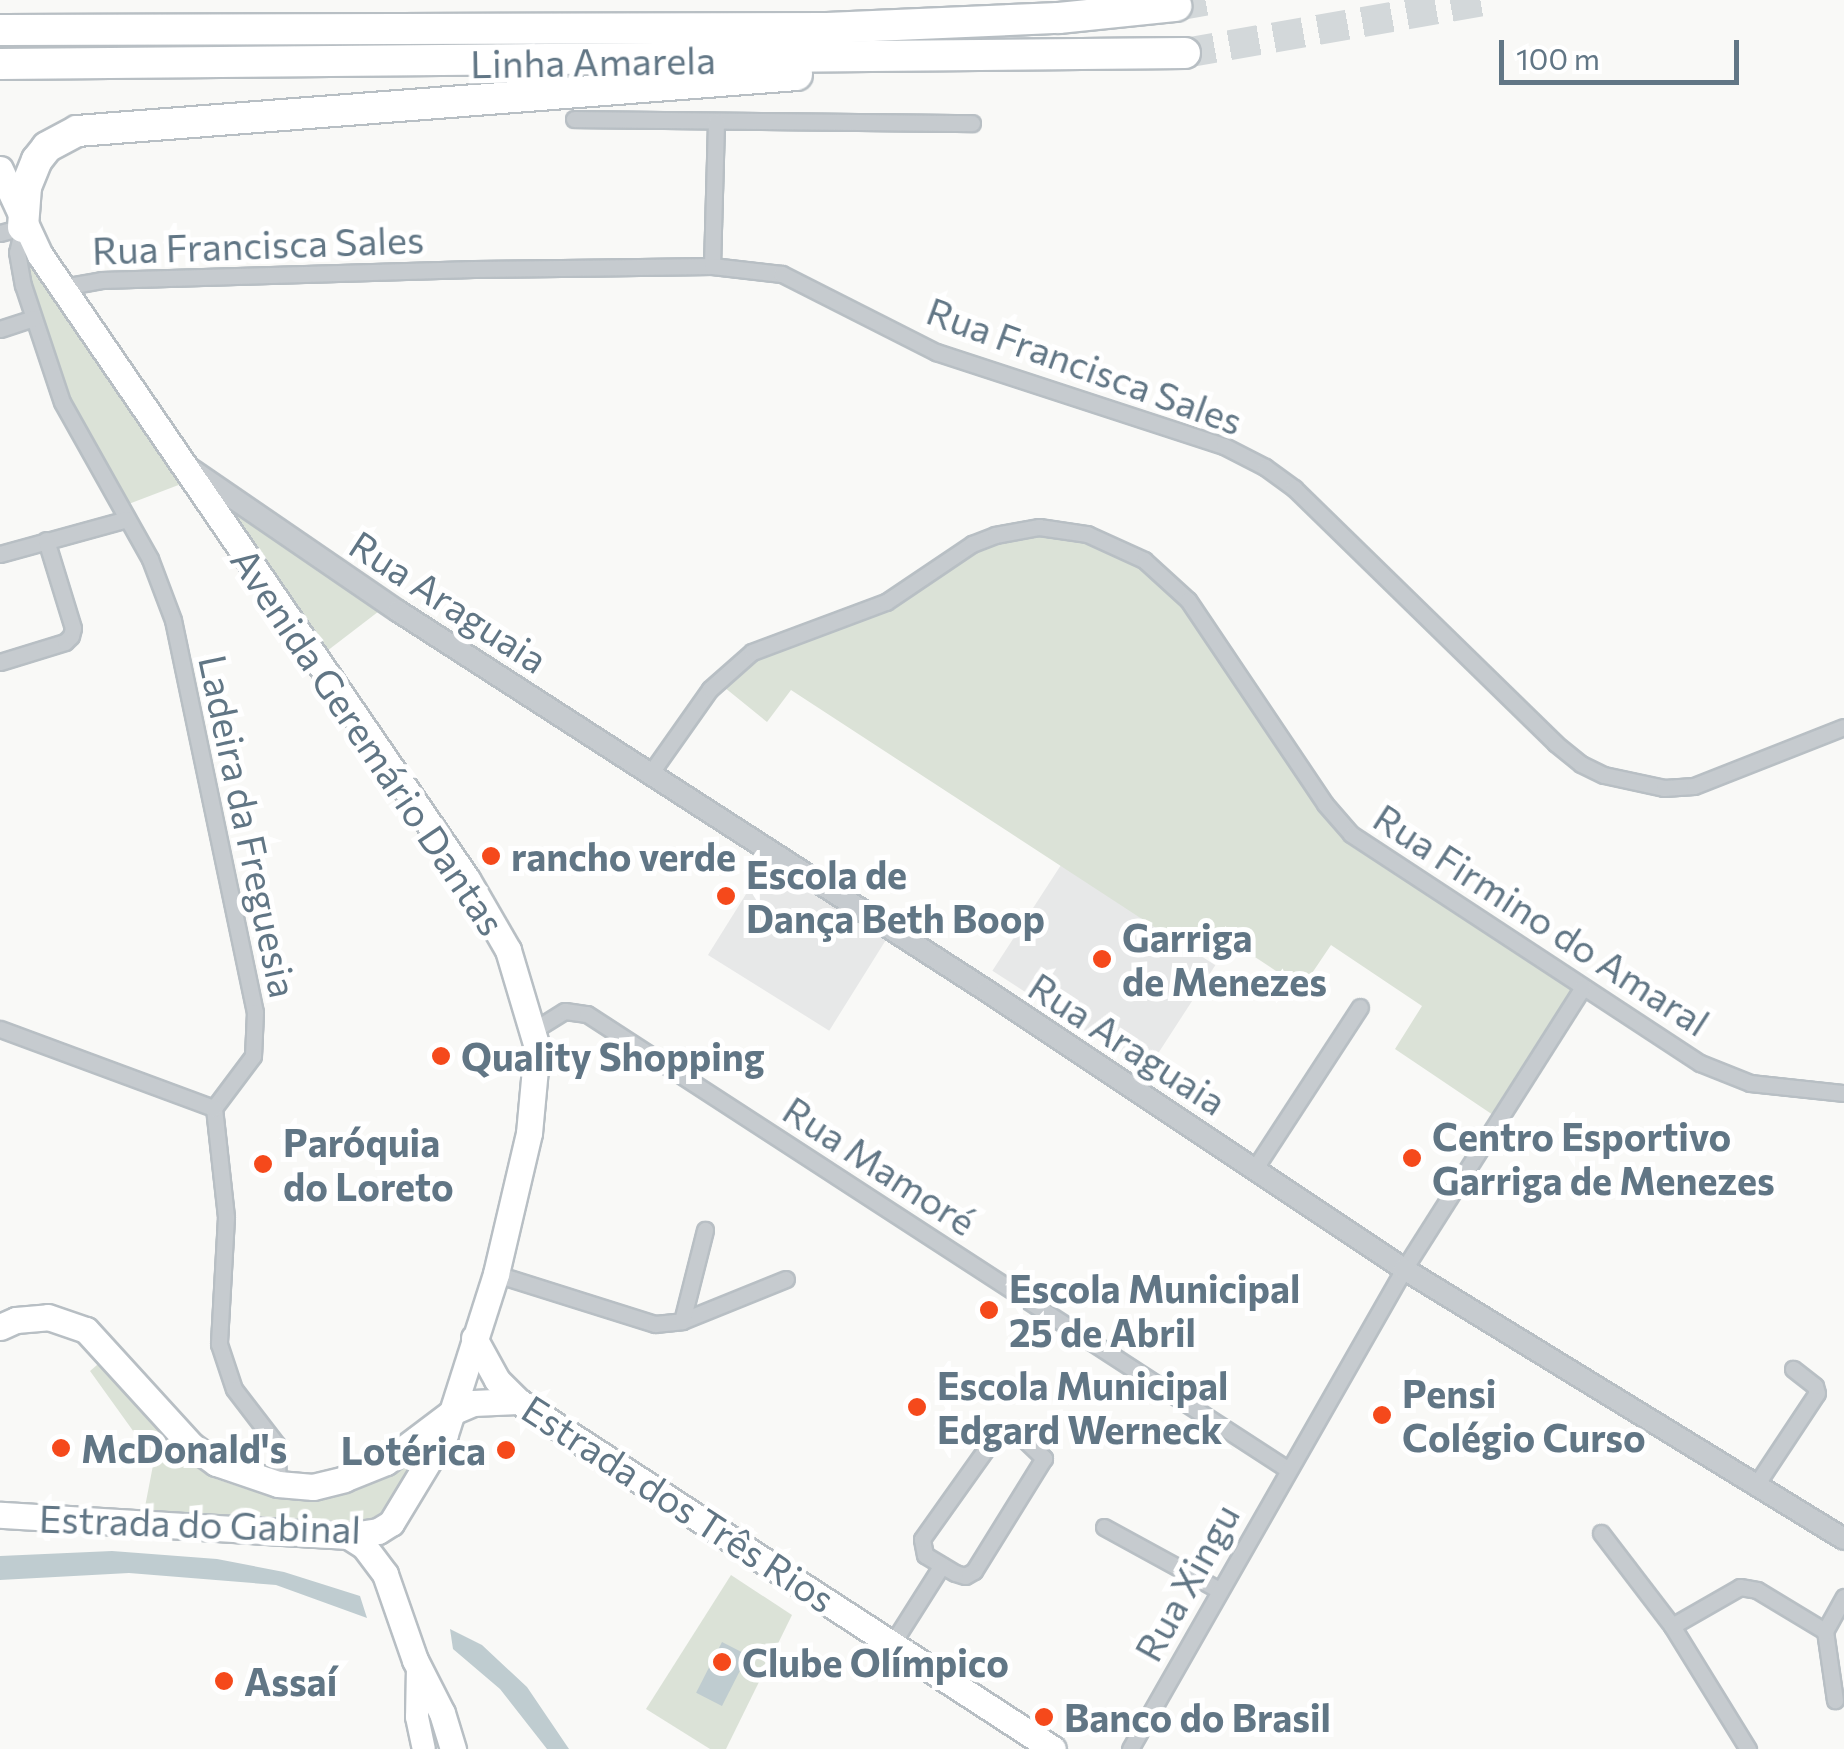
<!DOCTYPE html>
<html>
<head>
<meta charset="utf-8">
<style>
  body { margin:0 }
  #map { position:relative; width:1844px; height:1749px; overflow:hidden; background:#f9f9f7; font-family:Commissioner,sans-serif }
  div>[style] { position:absolute }
  .built>* { inset:0; background:#e7e8e8; transform-origin:0 0 }
  .green>* { inset:0; background:#dbe2d7 }
  .water>* { inset:0; background:#bfccd0; transform-origin:0 0 }
  .motorway-tunnel>* { height:30px; margin-top:-15px; transform-origin:0; background:repeating-linear-gradient(90deg,#d3d8da 0 30px,transparent 0 45px) }
  .roads { filter:drop-shadow(2px 0 #b8bfc4) drop-shadow(-2px 0 #b8bfc4) drop-shadow(0 2px #b8bfc4) drop-shadow(0 -2px #b8bfc4) }
  .minor>* { height:15px; margin:-7.5px; padding:0 7.5px; transform-origin:7.5px; border-radius:7.5px; background:#c6cbcf }
  .tertiary>* { height:20px; margin:-10px; padding:0 10px; transform-origin:10px; border-radius:10px; background:#c6cbcf }
  .secondary>* { height:22px; margin:-11px; padding:0 11px; transform-origin:11px; border-radius:11px; background:#fff }
  .primary>* { height:25px; margin:-12.5px; padding:0 12.5px; transform-origin:12.5px; border-radius:12.5px; background:#fff }
  .motorway>* { height:30px; margin:-15px; padding:0 15px; transform-origin:15px; border-radius:15px; background:#fff }
  .dots>* { width:28px; height:28px; translate:-50% -50%; box-sizing:border-box; border:5px solid #fff; border-radius:50% }
  span { translate:-50% -50%; white-space:nowrap; text-align:center; line-height:1.15; -webkit-text-stroke:10px #fff; paint-order:stroke }
  .street-label { font-size:38px; color:#617685 }
  .poi-label { font-size:38px; color:#617685; font-weight:700 }
  .left { translate:0 -50%; text-align:left }
  .right { translate:-100% -50%; text-align:right }
  .scale { position:absolute; left:1499px; top:40px; width:240px; height:45px; box-sizing:border-box; border:5px solid #617685; border-top:0; padding-left:12px; font-size:30px; line-height:35px; white-space:nowrap; color:#617685; -webkit-text-stroke:8px #fff; paint-order:stroke }
</style>
</head>
<body>
<div id="map">
  <div class="built">
    <i style="left:771px;top:854px;width:143px;height:119px;rotate:32deg"></i>
    <i style="left:1061px;top:865px;width:184px;height:126px;rotate:33deg"></i>
  </div>
  <div class="green">
    <i style="clip-path:polygon(26px 241px,189px 481px,126px 505px,67px 399px,27px 280px)"></i>
    <i style="clip-path:polygon(217px 495px,387px 605px,327px 651px,281px 593px)"></i>
    <i style="clip-path:polygon(1007px 531px,1064px 533px,1146px 568px,1171px 589px,1211px 637px,1326px 817px,1350px 838px,1579px 986px,1496px 1117px,1395px 1049px,1422px 1006px,1331px 945px,1302px 988px,1208px 926px,1191px 951px,791px 690px,767px 722px,719px 683px,733px 667px,878px 607px)"></i>
    <i style="clip-path:polygon(104px 1359px,176px 1449px,210px 1477px,249px 1490px,308px 1495px,429px 1442px,387px 1507px,370px 1521px,349px 1526px,144px 1512px,154px 1460px,90px 1371px)"></i>
    <i style="clip-path:polygon(731px 1575px,792px 1615px,726px 1749px,710px 1749px,646px 1709px)"></i>
  </div>
  <div class="water">
    <i style="clip-path:polygon(112px 1551px,217px 1559px,284px 1572px,360px 1596px,367px 1618px,276px 1585px,129px 1573px,0 1580px,0 1556px)"></i>
    <i style="clip-path:polygon(450px 1629px,482px 1645px,527px 1687px,569px 1749px,547px 1749px,500px 1689px,453px 1649px)"></i>
    <i style="left:722px;top:1642px;width:29px;height:57px;rotate:27deg"></i>
  </div>
  <div class="motorway-tunnel">
    <i style="left:1176px;top:6px;width:34px;rotate:-10deg"></i>
    <i style="left:1185px;top:53px;width:309px;rotate:-9.9deg"></i>
  </div>
  <div class="roads">
    <div class="minor">
      <i style="left:574px;top:119px;width:398px;rotate:0.6deg"></i>
      <i style="left:0;top:233px;width:24px;rotate:-15deg"></i>
      <i style="left:23px;top:227px;width:26px;rotate:103deg"></i>
      <i style="left:17px;top:252px;width:34px;rotate:80deg"></i>
      <i style="left:23px;top:285px;width:123px;rotate:71.6deg"></i>
      <i style="left:62px;top:402px;width:180px;rotate:60.7deg"></i>
      <i style="left:150px;top:559px;width:65px;rotate:69.3deg"></i>
      <i style="left:173px;top:620px;width:400px;rotate:78.2deg"></i>
      <i style="left:255px;top:1012px;width:44px;rotate:92.6deg"></i>
      <i style="left:253px;top:1056px;width:65px;rotate:126.9deg"></i>
      <i style="left:214px;top:1108px;width:110px;rotate:83.7deg"></i>
      <i style="left:226px;top:1217px;width:127px;rotate:93.2deg"></i>
      <i style="left:219px;top:1344px;width:47px;rotate:71.6deg"></i>
      <i style="left:234px;top:1389px;width:71px;rotate:52.5deg"></i>
      <i style="left:277px;top:1445px;width:39px;rotate:89deg"></i>
      <i style="left:712px;top:266px;width:145px;rotate:-88.4deg"></i>
      <i style="left:63px;top:287px;width:39px;rotate:-10deg"></i>
      <i style="left:101px;top:280px;width:373px;rotate:-1.7deg"></i>
      <i style="left:474px;top:269px;width:238px;rotate:-0.7deg"></i>
      <i style="left:712px;top:266px;width:70px;rotate:6.5deg"></i>
      <i style="left:782px;top:274px;width:173px;rotate:26.9deg"></i>
      <i style="left:936px;top:352px;width:303px;rotate:18.1deg"></i>
      <i style="left:1224px;top:446px;width:46px;rotate:27.1deg"></i>
      <i style="left:1265px;top:467px;width:36px;rotate:36deg"></i>
      <i style="left:1294px;top:488px;width:365px;rotate:44.3deg"></i>
      <i style="left:1555px;top:743px;width:33px;rotate:39deg"></i>
      <i style="left:1581px;top:764px;width:25px;rotate:26deg"></i>
      <i style="left:1604px;top:775px;width:61px;rotate:12.2deg"></i>
      <i style="left:1664px;top:788px;width:30px;rotate:-4deg"></i>
      <i style="left:1694px;top:786px;width:161px;rotate:-21.5deg"></i>
      <i style="left:0;top:329px;width:35px;rotate:-18deg"></i>
      <i style="left:0;top:554px;width:132px;rotate:-15.4deg"></i>
      <i style="left:0;top:662px;width:68px;rotate:-17.1deg"></i>
      <i style="left:65px;top:642px;width:8px;rotate:-45deg"></i>
      <i style="left:71px;top:636px;width:8px;rotate:-76deg"></i>
      <i style="left:73px;top:628px;width:92px;rotate:-107.1deg"></i>
      <i style="left:650px;top:774px;width:104px;rotate:-54.8deg"></i>
      <i style="left:710px;top:689px;width:56px;rotate:-41.4deg"></i>
      <i style="left:752px;top:652px;width:143px;rotate:-20.5deg"></i>
      <i style="left:886px;top:602px;width:104px;rotate:-34deg"></i>
      <i style="left:972px;top:544px;width:25px;rotate:-21deg"></i>
      <i style="left:995px;top:535px;width:45px;rotate:-10.3deg"></i>
      <i style="left:1039px;top:527px;width:49px;rotate:8.3deg"></i>
      <i style="left:1087px;top:534px;width:63px;rotate:24.5deg"></i>
      <i style="left:1144px;top:560px;width:59px;rotate:42.3deg"></i>
      <i style="left:1188px;top:600px;width:246px;rotate:56.1deg"></i>
      <i style="left:1325px;top:804px;width:40px;rotate:49deg"></i>
      <i style="left:1351px;top:834px;width:417px;rotate:33.3deg"></i>
      <i style="left:1700px;top:1063px;width:54px;rotate:21.8deg"></i>
      <i style="left:1750px;top:1083px;width:95px;rotate:6.1deg"></i>
      <i style="left:0;top:1029px;width:228px;rotate:20.3deg"></i>
      <i style="left:534px;top:1030px;width:36px;rotate:-32deg"></i>
      <i style="left:565px;top:1011px;width:22px;rotate:8deg"></i>
      <i style="left:587px;top:1014px;width:835px;rotate:33.02deg"></i>
      <i style="left:1255px;top:1168px;width:192px;rotate:-56.9deg"></i>
      <i style="left:496px;top:1274px;width:167px;rotate:17.5deg"></i>
      <i style="left:655px;top:1324px;width:27px;rotate:-6deg"></i>
      <i style="left:682px;top:1321px;width:112px;rotate:-22deg"></i>
      <i style="left:682px;top:1321px;width:94px;rotate:-75.8deg"></i>
      <i style="left:1001px;top:1428px;width:25px;rotate:26deg"></i>
      <i style="left:1024px;top:1439px;width:28px;rotate:44deg"></i>
      <i style="left:1044px;top:1458px;width:133px;rotate:121.8deg"></i>
      <i style="left:974px;top:1571px;width:10px;rotate:151deg"></i>
      <i style="left:965px;top:1576px;width:10px;rotate:-163deg"></i>
      <i style="left:955px;top:1573px;width:35px;rotate:-149deg"></i>
      <i style="left:925px;top:1555px;width:16px;rotate:-101deg"></i>
      <i style="left:922px;top:1539px;width:136px;rotate:-54.6deg"></i>
      <i style="left:1756px;top:1485px;width:110px;rotate:-56.5deg"></i>
      <i style="left:1817px;top:1393px;width:7px;rotate:-106deg"></i>
      <i style="left:1815px;top:1386px;width:28px;rotate:-142deg"></i>
      <i style="left:1104px;top:1527px;width:131px;rotate:28.7deg"></i>
      <i style="left:1601px;top:1533px;width:117px;rotate:52.6deg"></i>
      <i style="left:1672px;top:1626px;width:145px;rotate:58.3deg"></i>
      <i style="left:1672px;top:1626px;width:78px;rotate:-29.8deg"></i>
      <i style="left:1740px;top:1587px;width:17px;rotate:10deg"></i>
      <i style="left:1757px;top:1590px;width:79px;rotate:31.1deg"></i>
      <i style="left:1825px;top:1631px;width:70px;rotate:81.8deg"></i>
      <i style="left:1825px;top:1631px;width:39px;rotate:-61deg"></i>
      <i style="left:892px;top:1644px;width:93px;rotate:-57.7deg"></i>
      <i style="left:1130px;top:1749px;width:553px;rotate:-60.28deg"></i>
      <i style="left:1404px;top:1269px;width:334px;rotate:-57.6deg"></i>
    </div>
    <div class="tertiary">
      <i style="left:192px;top:470px;width:250px;rotate:34.4deg"></i>
      <i style="left:398px;top:611px;width:701px;rotate:32.83deg"></i>
      <i style="left:987px;top:991px;width:501px;rotate:33.69deg"></i>
      <i style="left:1404px;top:1269px;width:516px;rotate:31.53deg"></i>
    </div>
    <div class="secondary">
      <i style="left:418px;top:1667px;width:50px;rotate:91.1deg"></i>
      <i style="left:417px;top:1717px;width:33px;rotate:78deg"></i>
    </div>
    <div class="primary">
      <i style="left:0;top:169px;width:95px;rotate:65.1deg"></i>
      <i style="left:40px;top:255px;width:756px;rotate:55.62deg"></i>
      <i style="left:467px;top:879px;width:82px;rotate:60deg"></i>
      <i style="left:508px;top:950px;width:101px;rotate:73.4deg"></i>
      <i style="left:537px;top:1047px;width:86px;rotate:95.3deg"></i>
      <i style="left:529px;top:1133px;width:145px;rotate:103.2deg"></i>
      <i style="left:496px;top:1274px;width:168px;rotate:107.7deg"></i>
      <i style="left:445px;top:1434px;width:104px;rotate:121.2deg"></i>
      <i style="left:391px;top:1523px;width:15px;rotate:148deg"></i>
      <i style="left:378px;top:1531px;width:30px;rotate:171deg"></i>
      <i style="left:348px;top:1536px;width:349px;rotate:-176.5deg"></i>
      <i style="left:0;top:1327px;width:17px;rotate:-24deg"></i>
      <i style="left:16px;top:1320px;width:32px;rotate:-5deg"></i>
      <i style="left:48px;top:1317px;width:40px;rotate:18.9deg"></i>
      <i style="left:86px;top:1330px;width:156px;rotate:47.6deg"></i>
      <i style="left:191px;top:1445px;width:31px;rotate:36deg"></i>
      <i style="left:216px;top:1463px;width:65px;rotate:18.7deg"></i>
      <i style="left:278px;top:1484px;width:35px;rotate:5deg"></i>
      <i style="left:313px;top:1487px;width:32px;rotate:-14deg"></i>
      <i style="left:344px;top:1479px;width:45px;rotate:-22deg"></i>
      <i style="left:386px;top:1462px;width:83px;rotate:-37.1deg"></i>
      <i style="left:452px;top:1412px;width:23px;rotate:-23deg"></i>
      <i style="left:473px;top:1403px;width:45px;rotate:-2.5deg"></i>
      <i style="left:474px;top:1338px;width:48px;rotate:61.3deg"></i>
      <i style="left:497px;top:1380px;width:30px;rotate:45deg"></i>
      <i style="left:518px;top:1401px;width:638px;rotate:33.04deg"></i>
      <i style="left:348px;top:1536px;width:19px;rotate:32deg"></i>
      <i style="left:364px;top:1546px;width:35px;rotate:53deg"></i>
      <i style="left:385px;top:1574px;width:91px;rotate:70.8deg"></i>
      <i style="left:415px;top:1660px;width:59px;rotate:63deg"></i>
      <i style="left:442px;top:1713px;width:38px;rotate:73deg"></i>
    </div>
    <div class="motorway">
      <i style="left:0;top:30px;width:827px;rotate:-0.14deg"></i>
      <i style="left:827px;top:28px;width:232px;rotate:-2.5deg"></i>
      <i style="left:1059px;top:18px;width:118px;rotate:-5.9deg"></i>
      <i style="left:0;top:64px;width:1185px;rotate:-0.53deg"></i>
      <i style="left:23px;top:227px;width:40px;rotate:-85.7deg"></i>
      <i style="left:26px;top:187px;width:29px;rotate:-68deg"></i>
      <i style="left:37px;top:160px;width:16px;rotate:-52deg"></i>
      <i style="left:47px;top:147px;width:34px;rotate:-28deg"></i>
      <i style="left:77px;top:131px;width:722px;rotate:-4.45deg"></i>
    </div>
  </div>
  <div class="dots">
    <i style="left:491px;top:856px;background:#f5491b"></i>
    <i style="left:726px;top:896px;background:#f5491b"></i>
    <i style="left:1102px;top:959px;background:#f5491b"></i>
    <i style="left:441px;top:1056px;background:#f5491b"></i>
    <i style="left:1412px;top:1158px;background:#f5491b"></i>
    <i style="left:263px;top:1164px;background:#f5491b"></i>
    <i style="left:989px;top:1310px;background:#f5491b"></i>
    <i style="left:917px;top:1407px;background:#f5491b"></i>
    <i style="left:1382px;top:1415px;background:#f5491b"></i>
    <i style="left:61px;top:1448px;background:#f5491b"></i>
    <i style="left:506px;top:1450px;background:#f5491b"></i>
    <i style="left:722px;top:1662px;background:#f5491b"></i>
    <i style="left:224px;top:1681px;background:#f5491b"></i>
    <i style="left:1044px;top:1717px;background:#f5491b"></i>
  </div>
  <div class="street-label">
    <span style="left:593px;top:61px;rotate:-1deg">Linha Amarela</span>
    <span style="left:258px;top:244px;rotate:-2deg">Rua Francisca Sales</span>
    <span style="left:1085px;top:365px;rotate:20deg">Rua Francisca Sales</span>
    <span style="left:449px;top:601px;rotate:33deg">Rua Araguaia</span>
    <span style="left:369px;top:741px;rotate:56deg">Avenida Geremário Dantas</span>
    <span style="left:249px;top:826px;rotate:78deg">Ladeira da Freguesia</span>
    <span style="left:1542px;top:919px;rotate:33deg">Rua Firmino do Amaral</span>
    <span style="left:1128px;top:1043px;rotate:33deg">Rua Araguaia</span>
    <span style="left:880px;top:1165px;rotate:33deg">Rua Mamoré</span>
    <span style="left:679px;top:1503px;rotate:33deg">Estrada dos Três Rios</span>
    <span style="left:200px;top:1523px;rotate:2deg">Estrada do Gabinal</span>
    <span style="left:1186px;top:1582px;rotate:-61deg">Rua Xingu</span>
  </div>
  <div class="poi-label">
    <span class="left" style="left:511px;top:856px">rancho verde</span>
    <span class="left" style="left:746px;top:896px">Escola de<br>Dança Beth Boop</span>
    <span class="left" style="left:1122px;top:959px">Garriga<br>de Menezes</span>
    <span class="left" style="left:461px;top:1056px">Quality Shopping</span>
    <span class="left" style="left:1432px;top:1158px">Centro Esportivo<br>Garriga de Menezes</span>
    <span class="left" style="left:283px;top:1164px">Paróquia<br>do Loreto</span>
    <span class="left" style="left:1009px;top:1310px">Escola Municipal<br>25 de Abril</span>
    <span class="left" style="left:937px;top:1407px">Escola Municipal<br>Edgard Werneck</span>
    <span class="left" style="left:1402px;top:1415px">Pensi<br>Colégio Curso</span>
    <span class="left" style="left:81px;top:1448px">McDonald's</span>
    <span class="right" style="left:486px;top:1450px">Lotérica</span>
    <span class="left" style="left:742px;top:1662px">Clube Olímpico</span>
    <span class="left" style="left:244px;top:1681px">Assaí</span>
    <span class="left" style="left:1064px;top:1717px">Banco do Brasil</span>
  </div>
  <div class="scale">100 m</div>
</div>
</body>
</html>
